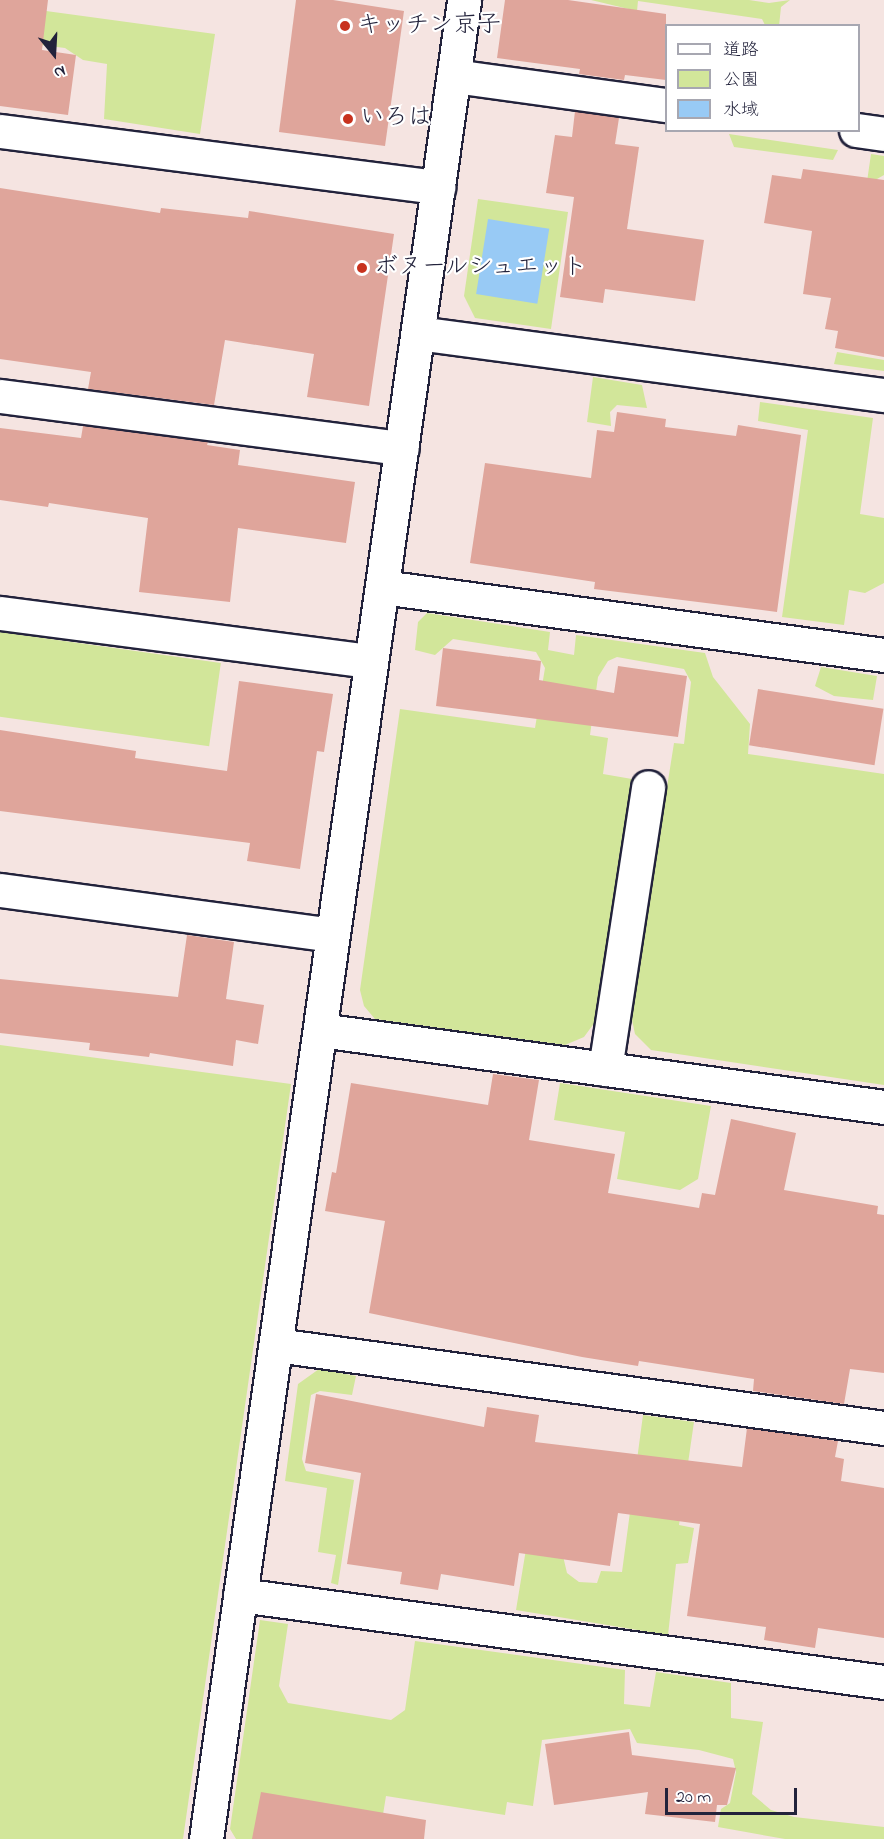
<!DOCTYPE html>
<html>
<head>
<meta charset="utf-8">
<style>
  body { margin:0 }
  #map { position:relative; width:884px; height:1839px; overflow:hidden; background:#f5e4e1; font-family:"Indie Flower","Klee One",sans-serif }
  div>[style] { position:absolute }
  .green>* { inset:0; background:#d2e69a; transform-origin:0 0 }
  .water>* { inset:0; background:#98caf5; transform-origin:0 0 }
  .building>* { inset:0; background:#dfa59b; transform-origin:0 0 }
  .roads { filter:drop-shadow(2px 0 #22223b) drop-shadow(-2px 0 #22223b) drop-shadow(0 2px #22223b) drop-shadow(0 -2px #22223b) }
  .street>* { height:33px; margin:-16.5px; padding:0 16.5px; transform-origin:16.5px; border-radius:16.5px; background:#fff }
  .dots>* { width:16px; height:16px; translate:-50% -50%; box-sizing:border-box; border:3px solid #fff; border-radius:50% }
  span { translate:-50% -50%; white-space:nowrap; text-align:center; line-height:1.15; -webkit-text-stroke:4.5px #fff; paint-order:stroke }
  .poi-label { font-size:24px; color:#22223b }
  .left { translate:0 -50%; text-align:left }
  .legend { position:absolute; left:665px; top:24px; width:195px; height:108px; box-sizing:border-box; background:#fff; border:2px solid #a7a7b1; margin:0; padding:8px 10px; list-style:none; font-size:18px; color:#22223b }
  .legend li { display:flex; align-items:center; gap:12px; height:30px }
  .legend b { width:30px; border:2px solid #a7a7b1 }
  .north { position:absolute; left:24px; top:24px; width:60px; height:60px; -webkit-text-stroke:4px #fff; paint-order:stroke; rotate:162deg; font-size:16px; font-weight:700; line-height:24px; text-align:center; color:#22223b }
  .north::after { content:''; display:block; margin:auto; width:21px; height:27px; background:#22223b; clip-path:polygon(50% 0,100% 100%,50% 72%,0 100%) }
  .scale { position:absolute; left:665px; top:1788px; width:132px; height:27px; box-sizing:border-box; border:3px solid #22223b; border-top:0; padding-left:8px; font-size:18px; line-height:21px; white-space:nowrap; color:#22223b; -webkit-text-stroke:4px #fff; paint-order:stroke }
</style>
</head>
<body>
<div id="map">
  <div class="green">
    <i style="clip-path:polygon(591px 0,749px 0,769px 3px,790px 0,781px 7px,779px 26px,765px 25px,762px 19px,638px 1px,637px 11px)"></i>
    <i style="clip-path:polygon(2px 5px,215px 34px,200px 134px,104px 119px,107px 64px,83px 60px,65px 48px,17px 42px,0 19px)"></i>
    <i style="clip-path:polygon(729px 134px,838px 150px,833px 160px,734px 147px)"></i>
    <i style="clip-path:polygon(871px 154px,884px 156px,884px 175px,877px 179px,871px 223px,861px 223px)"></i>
    <i style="clip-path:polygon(478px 199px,568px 212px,551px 329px,475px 318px,464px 296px)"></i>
    <i style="clip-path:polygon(837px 352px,884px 360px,884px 371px,834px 364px)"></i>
    <i style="clip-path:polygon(593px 377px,642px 385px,647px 408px,617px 405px,610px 412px,611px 426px,587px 422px)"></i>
    <i style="clip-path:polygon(760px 402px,873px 418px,860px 514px,884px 518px,884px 583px,865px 593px,849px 590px,844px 625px,782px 617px,808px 430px,758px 421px)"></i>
    <i style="clip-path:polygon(427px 613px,550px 632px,548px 650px,574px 655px,576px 635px,705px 653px,713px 677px,750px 724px,748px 754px,884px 774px,884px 1085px,651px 1050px,635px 1034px,631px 1015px,674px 743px,684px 744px,691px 682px,684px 669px,617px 657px,608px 661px,598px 677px,590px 735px,608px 738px,603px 774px,632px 779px,595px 1022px,584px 1037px,565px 1045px,375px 1019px,364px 1006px,360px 990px,400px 709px,535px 728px,545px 668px,536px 652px,453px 639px,435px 655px,415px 650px,418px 622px)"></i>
    <i style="left:0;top:632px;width:223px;height:84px;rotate:8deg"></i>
    <i style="clip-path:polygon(821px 667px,877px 676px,873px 700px,834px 696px,815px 686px)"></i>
    <i style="clip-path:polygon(0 1045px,291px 1084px,183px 1839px,0 1839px)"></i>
    <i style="clip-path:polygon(560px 1083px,711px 1106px,698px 1179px,680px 1190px,617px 1179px,625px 1132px,554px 1120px)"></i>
    <i style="clip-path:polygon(319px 1369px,356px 1376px,352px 1395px,320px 1391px,311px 1395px,302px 1459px,306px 1471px,354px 1480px,338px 1585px,331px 1583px,336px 1555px,318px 1552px,327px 1488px,285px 1481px,298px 1384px)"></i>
    <i style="clip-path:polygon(643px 1415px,694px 1422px,679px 1525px,694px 1528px,688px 1563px,676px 1564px,668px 1635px,516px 1610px,526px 1549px,563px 1556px,567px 1573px,579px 1582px,597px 1583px,601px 1571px,622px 1572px)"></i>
    <i style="clip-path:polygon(260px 1620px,288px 1624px,279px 1686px,288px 1703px,391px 1720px,405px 1710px,415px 1641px,625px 1670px,624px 1704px,650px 1707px,656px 1672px,731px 1683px,731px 1718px,763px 1722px,752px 1794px,771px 1810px,794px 1817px,884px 1827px,884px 1839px,785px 1839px,718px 1827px,721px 1809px,730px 1803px,736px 1772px,733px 1759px,699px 1750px,637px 1743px,630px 1729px,542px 1740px,533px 1806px,507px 1802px,505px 1815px,386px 1796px,379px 1839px,236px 1839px,230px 1829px)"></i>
  </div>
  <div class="water">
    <i style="left:488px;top:219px;width:62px;height:76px;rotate:9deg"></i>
  </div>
  <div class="building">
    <i style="clip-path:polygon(0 0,48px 0,42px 50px,76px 55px,68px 115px,0 106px)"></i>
    <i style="clip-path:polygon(296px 0,333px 0,404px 11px,385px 146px,279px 132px)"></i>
    <i style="clip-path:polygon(505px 0,568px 0,666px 14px,666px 80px,625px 75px,624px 80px,579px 74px,580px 69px,497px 58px)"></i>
    <i style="clip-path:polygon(575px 111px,619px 118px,615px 144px,639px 147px,627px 229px,704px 240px,695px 301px,605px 289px,603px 303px,560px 297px,574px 197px,546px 193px,555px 135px,572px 137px)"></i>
    <i style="clip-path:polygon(803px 169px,884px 180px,884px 357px,835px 348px,838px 331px,825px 329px,831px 298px,803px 294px,812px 231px,764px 223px,772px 175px,801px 179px)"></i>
    <i style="clip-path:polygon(0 188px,160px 213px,161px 208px,248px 218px,249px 211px,394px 234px,369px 406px,307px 397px,314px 354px,225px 340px,214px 405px,88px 389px,91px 372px,0 359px)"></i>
    <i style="clip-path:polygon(617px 412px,666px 419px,665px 427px,736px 436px,738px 425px,801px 435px,777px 612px,594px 589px,595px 582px,470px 563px,485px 463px,591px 478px,597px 430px,614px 432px)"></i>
    <i style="clip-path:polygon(83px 426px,208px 442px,207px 445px,240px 450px,238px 465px,355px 482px,346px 543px,238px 528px,230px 602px,139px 592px,148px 518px,49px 503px,48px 507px,0 500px,0 428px,81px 438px)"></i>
    <i style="clip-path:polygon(443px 648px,541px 661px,539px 680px,614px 693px,618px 666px,687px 676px,678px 737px,436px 706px)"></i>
    <i style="clip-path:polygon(239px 681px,333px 694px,324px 752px,317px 751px,300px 869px,247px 861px,250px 843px,0 811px,0 730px,136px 751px,135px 758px,227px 771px)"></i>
    <i style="left:758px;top:689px;width:127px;height:57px;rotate:9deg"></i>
    <i style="clip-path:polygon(187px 935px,234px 942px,226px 999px,264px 1005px,258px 1044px,236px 1040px,233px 1066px,150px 1053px,149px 1057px,89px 1050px,90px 1043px,0 1033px,0 979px,178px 997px)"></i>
    <i style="clip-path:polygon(493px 1074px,539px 1080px,529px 1140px,615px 1154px,608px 1193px,699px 1208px,702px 1193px,715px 1195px,731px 1119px,796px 1133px,784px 1190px,878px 1206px,877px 1214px,884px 1215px,884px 1373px,850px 1369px,844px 1404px,753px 1391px,754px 1379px,639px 1361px,638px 1366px,582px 1357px,369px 1313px,385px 1221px,325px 1211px,332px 1172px,336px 1173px,351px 1083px,488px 1105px)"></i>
    <i style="clip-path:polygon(316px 1394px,484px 1427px,487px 1407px,539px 1415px,535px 1442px,742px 1467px,747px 1428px,838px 1441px,835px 1457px,844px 1459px,841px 1481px,884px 1488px,884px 1638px,818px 1628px,815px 1648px,764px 1640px,766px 1627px,687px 1616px,700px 1524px,618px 1513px,610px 1566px,519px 1553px,514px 1586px,441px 1574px,438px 1590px,400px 1584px,402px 1572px,347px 1564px,361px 1473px,305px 1463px)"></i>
    <i style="clip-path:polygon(629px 1732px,632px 1755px,736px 1768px,727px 1805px,717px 1805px,715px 1822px,645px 1814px,648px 1792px,554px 1805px,545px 1744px)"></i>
    <i style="clip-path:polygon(261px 1792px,426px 1820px,424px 1839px,252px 1839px)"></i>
  </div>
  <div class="roads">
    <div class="street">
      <i style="left:454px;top:76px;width:214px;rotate:7.8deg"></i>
      <i style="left:856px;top:130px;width:28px;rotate:8deg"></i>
      <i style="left:0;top:131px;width:442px;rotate:7.3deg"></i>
      <i style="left:418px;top:333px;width:470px;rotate:7.6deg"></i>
      <i style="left:0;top:396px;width:405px;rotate:7.4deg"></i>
      <i style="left:382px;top:587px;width:507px;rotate:7.71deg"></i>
      <i style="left:0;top:613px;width:374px;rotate:7.4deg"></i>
      <i style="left:0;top:890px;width:335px;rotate:7.7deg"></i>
      <i style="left:320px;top:1030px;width:569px;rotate:7.77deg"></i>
      <i style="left:605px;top:1069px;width:285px;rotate:-81.3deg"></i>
      <i style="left:276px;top:1345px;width:614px;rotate:7.77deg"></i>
      <i style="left:240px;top:1595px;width:650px;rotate:7.69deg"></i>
      <i style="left:206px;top:1839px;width:1857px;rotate:-82.01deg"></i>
    </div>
  </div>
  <div class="dots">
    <i style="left:345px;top:26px;background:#c8321e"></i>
    <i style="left:348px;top:119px;background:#c8321e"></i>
    <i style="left:362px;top:268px;background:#c8321e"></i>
  </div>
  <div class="poi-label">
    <span class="left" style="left:357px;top:26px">キッチン京子</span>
    <span class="left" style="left:360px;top:119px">いろは</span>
    <span class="left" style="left:374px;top:268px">ボヌールシュエット</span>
  </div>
  <ul class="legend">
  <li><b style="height:8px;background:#fff"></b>道路</li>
  <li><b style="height:16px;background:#d2e69a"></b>公園</li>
  <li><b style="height:16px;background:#98caf5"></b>水域</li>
  </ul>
  <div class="north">N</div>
  <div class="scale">20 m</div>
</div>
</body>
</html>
